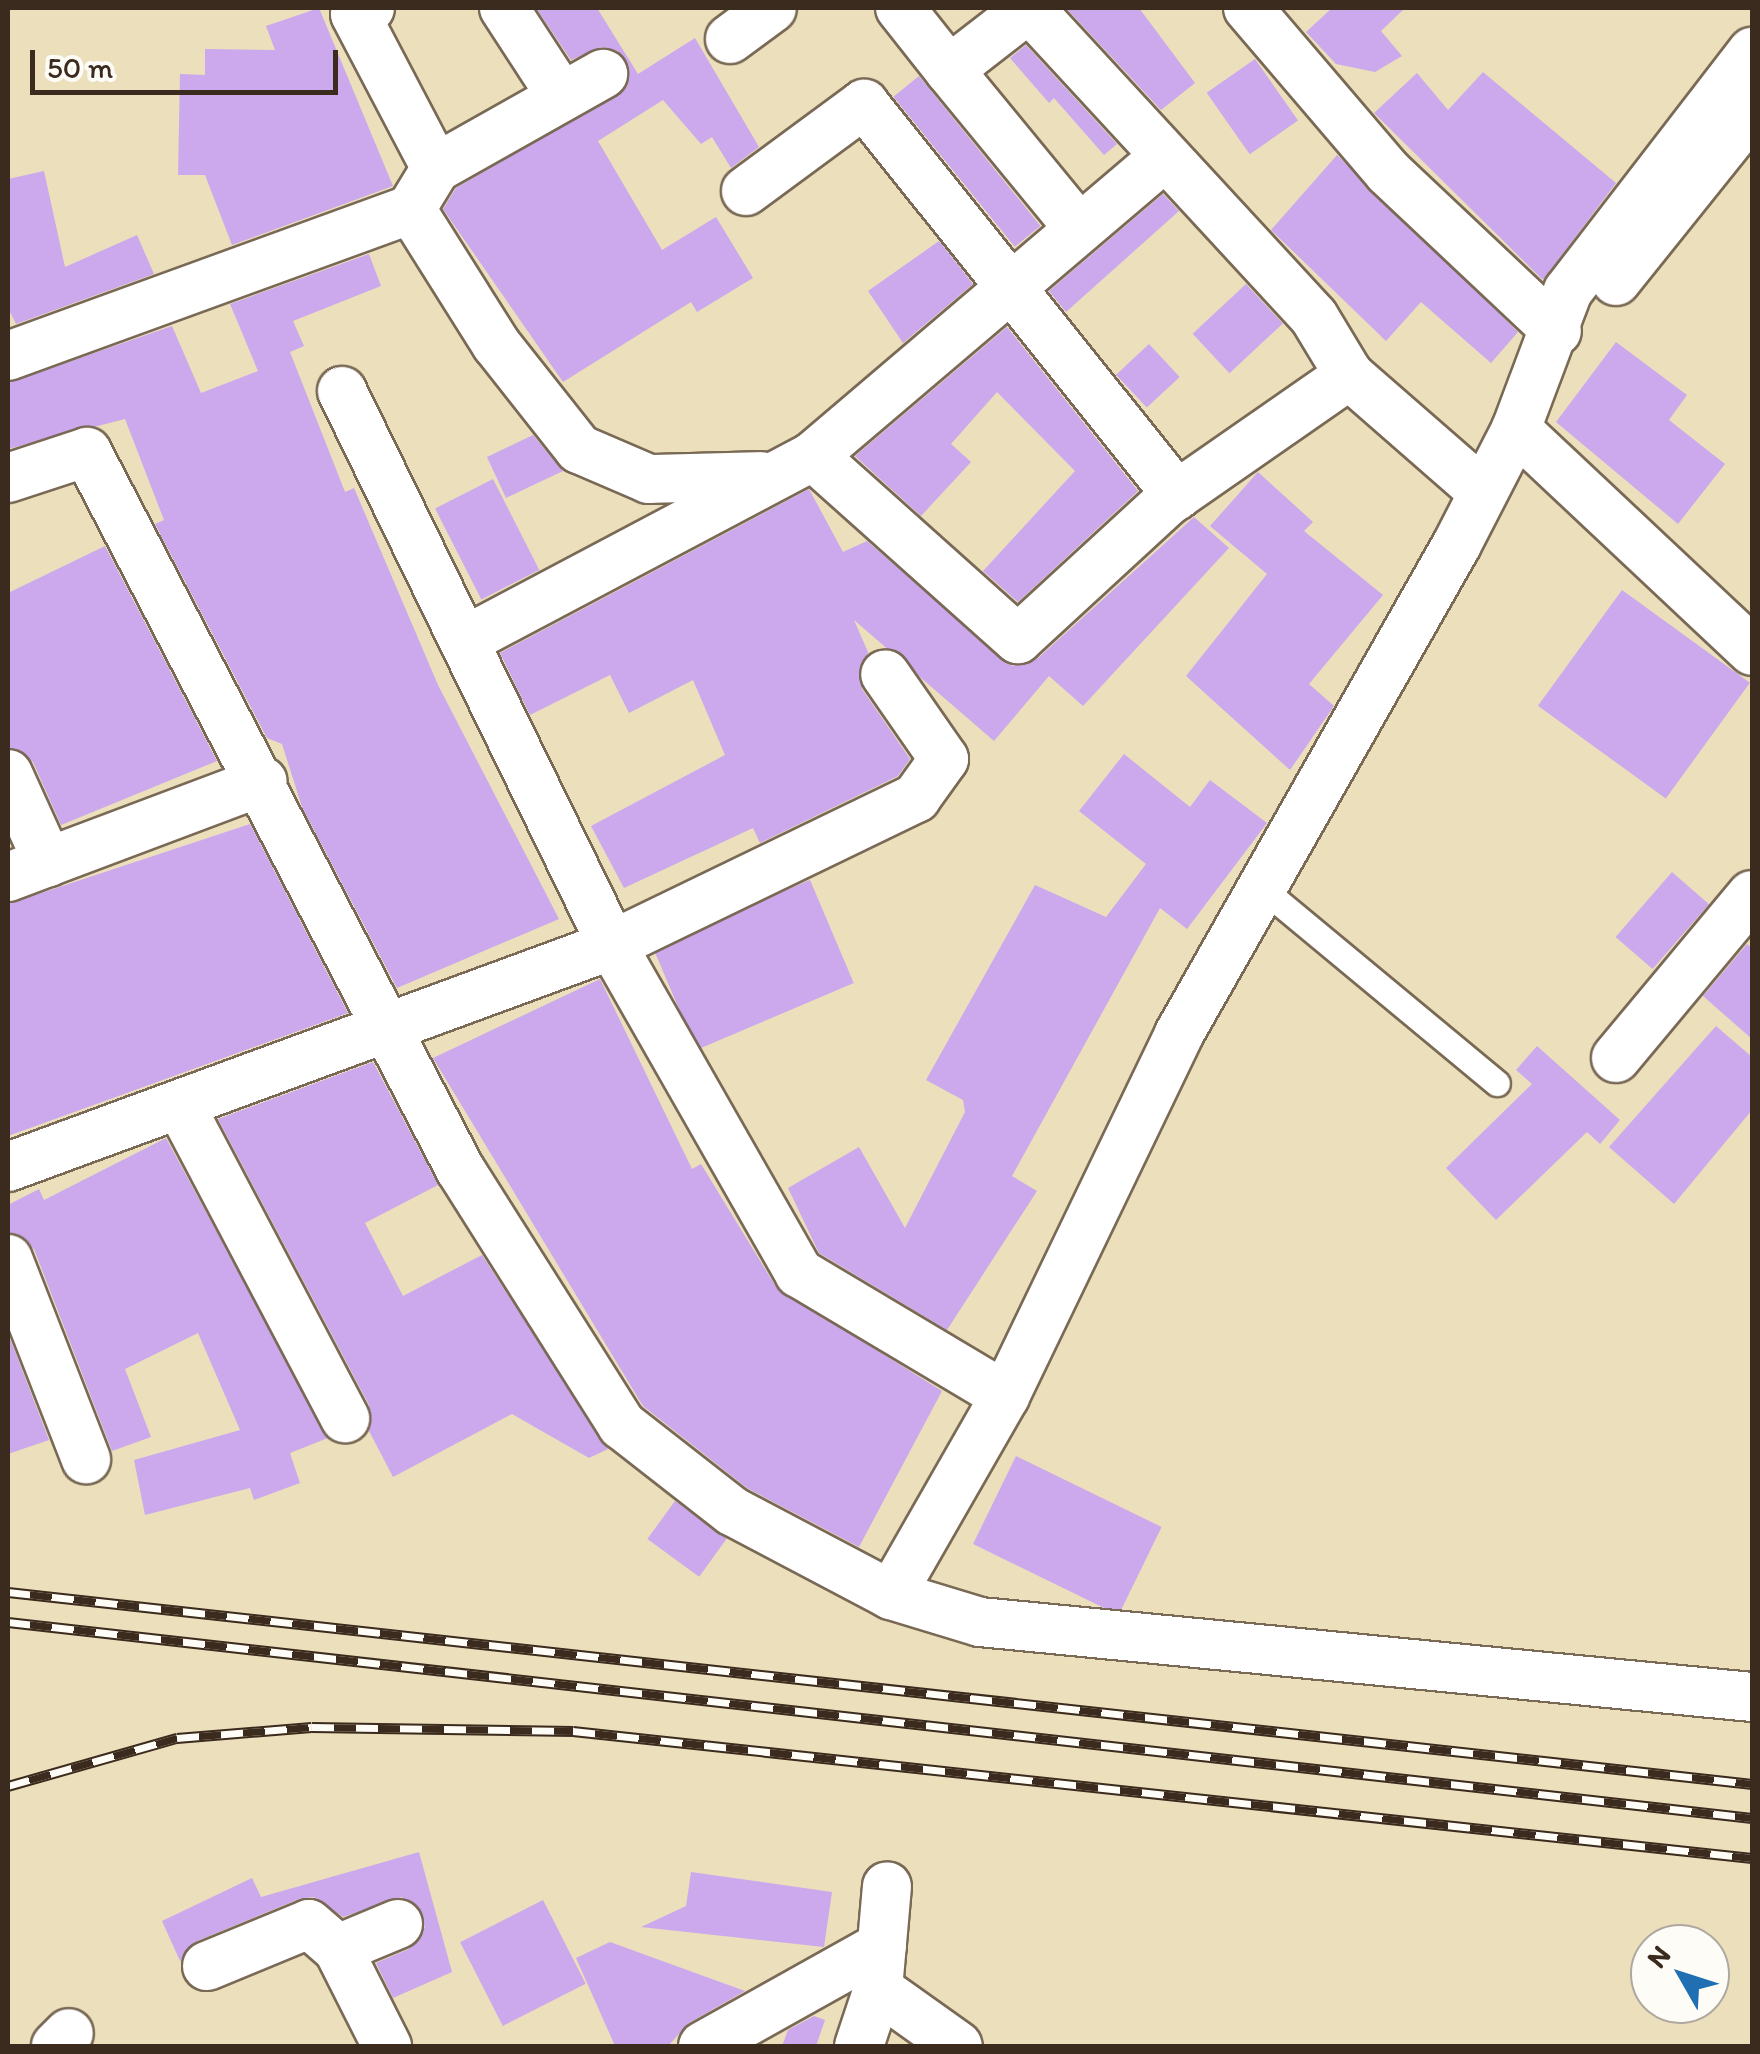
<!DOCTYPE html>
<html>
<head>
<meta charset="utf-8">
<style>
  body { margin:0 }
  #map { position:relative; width:1760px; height:2054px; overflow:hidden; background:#ebdfbc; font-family:Itim,sans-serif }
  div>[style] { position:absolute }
  .building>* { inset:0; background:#cca9ed; transform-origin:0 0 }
  .roads { filter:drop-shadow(2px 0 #796955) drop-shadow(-2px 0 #796955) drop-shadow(0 2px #796955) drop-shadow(0 -2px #796955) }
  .service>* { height:25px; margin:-12.5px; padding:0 12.5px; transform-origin:12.5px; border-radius:12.5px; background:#fff }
  .minor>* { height:48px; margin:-24px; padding:0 24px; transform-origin:24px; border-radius:24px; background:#fff }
  .rail>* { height:11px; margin-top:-5.5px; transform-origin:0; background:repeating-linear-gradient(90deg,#fdfcf7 0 22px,#3b2a1e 0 44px); box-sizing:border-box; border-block:2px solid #3b2a1e }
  span { translate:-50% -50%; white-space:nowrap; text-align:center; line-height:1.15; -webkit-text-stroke:8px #fdfcf7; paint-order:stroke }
  .frame { position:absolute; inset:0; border:10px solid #3b2a1e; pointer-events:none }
  .north { position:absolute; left:1630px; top:1924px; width:100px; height:100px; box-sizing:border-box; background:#fdfcf7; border:2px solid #afa8a0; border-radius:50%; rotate:309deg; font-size:28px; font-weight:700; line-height:40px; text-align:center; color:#3b2a1e }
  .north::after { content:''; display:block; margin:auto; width:35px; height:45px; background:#1f6fb2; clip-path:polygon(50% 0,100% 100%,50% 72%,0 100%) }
  .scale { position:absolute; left:30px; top:50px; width:308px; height:45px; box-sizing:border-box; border:5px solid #3b2a1e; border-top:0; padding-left:12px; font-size:30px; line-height:35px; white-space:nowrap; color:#3b2a1e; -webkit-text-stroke:8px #fdfcf7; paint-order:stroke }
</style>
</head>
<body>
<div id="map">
  <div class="building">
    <i style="clip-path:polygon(319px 8px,393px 186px,232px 245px,205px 175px,178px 175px,180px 74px,205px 75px,205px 49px,275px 50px,266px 26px)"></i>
    <i style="clip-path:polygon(536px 8px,597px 8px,638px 74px,695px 38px,759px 147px,731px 168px,712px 137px,701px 144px,663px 100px,598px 141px,662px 250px,716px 217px,753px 278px,697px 312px,691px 302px,563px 382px,443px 209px,456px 188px,627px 87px,618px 51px,602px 47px,571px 60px)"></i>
    <i style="clip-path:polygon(1066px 8px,1139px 8px,1195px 83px,1161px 110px)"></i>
    <i style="clip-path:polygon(1332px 8px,1405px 8px,1381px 31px,1402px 56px,1375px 72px,1336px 64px,1306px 32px)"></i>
    <i style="clip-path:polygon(1026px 45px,1117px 144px,1104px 155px,1054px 98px,1049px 103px,1010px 58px)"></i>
    <i style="left:1255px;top:59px;width:75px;height:59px;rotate:55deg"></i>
    <i style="clip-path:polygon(1483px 72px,1616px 183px,1543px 280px,1374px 113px,1417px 73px,1448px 110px)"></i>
    <i style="left:919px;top:76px;width:193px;height:33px;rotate:51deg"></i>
    <i style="clip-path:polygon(1337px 155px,1518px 332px,1491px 363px,1421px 302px,1386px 341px,1271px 230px)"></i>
    <i style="clip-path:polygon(44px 171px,65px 267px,137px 235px,154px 274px,16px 324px,8px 308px,8px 179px)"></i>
    <i style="clip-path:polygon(1163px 194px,1179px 211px,1066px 312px,1049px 291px)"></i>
    <i style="clip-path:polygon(939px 241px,973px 284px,903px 343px,868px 291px)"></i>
    <i style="clip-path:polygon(369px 254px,381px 286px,293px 321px,304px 346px,290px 352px,345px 492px,354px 488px,438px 685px,559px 919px,397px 988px,302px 807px,282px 744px,267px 738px,155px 524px,164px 520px,125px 419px,8px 449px,8px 383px,172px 326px,201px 393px,258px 371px,230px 304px)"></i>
    <i style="left:1246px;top:284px;width:54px;height:73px;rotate:47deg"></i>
    <i style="clip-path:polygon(1007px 327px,1138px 491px,1018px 602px,983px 571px,1075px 471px,997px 392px,951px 444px,971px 462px,921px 516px,855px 456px)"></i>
    <i style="clip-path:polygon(1616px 342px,1687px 395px,1669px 420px,1725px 464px,1678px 524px,1556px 422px)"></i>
    <i style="left:1149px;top:344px;width:45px;height:45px;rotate:47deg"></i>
    <i style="clip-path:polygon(533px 435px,563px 471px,506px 498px,487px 457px)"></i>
    <i style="clip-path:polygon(1258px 472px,1313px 522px,1304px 531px,1383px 595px,1309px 684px,1334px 706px,1290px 770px,1186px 676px,1267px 574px,1210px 526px)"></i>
    <i style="left:493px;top:479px;width:102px;height:65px;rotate:63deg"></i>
    <i style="clip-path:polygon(809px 489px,843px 552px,867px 541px,1012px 666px,1037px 659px,1194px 517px,1229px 548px,1083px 706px,1049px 676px,994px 741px,854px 620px,868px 652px,862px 689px,910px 759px,898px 776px,760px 843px,753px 828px,624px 888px,591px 826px,725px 755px,693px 680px,629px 713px,610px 675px,530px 715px,500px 653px)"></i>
    <i style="clip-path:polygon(105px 546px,217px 761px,61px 825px,33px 762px,8px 747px,8px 593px)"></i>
    <i style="left:1622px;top:590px;width:158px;height:143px;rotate:36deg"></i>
    <i style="clip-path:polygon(1124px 754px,1190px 807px,1210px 780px,1267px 823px,1187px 929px,1160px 908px,1012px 1176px,1037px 1191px,947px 1330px,819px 1253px,788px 1188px,859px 1147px,905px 1228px,965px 1112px,963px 1100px,926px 1080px,1035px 885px,1106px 917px,1146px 864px,1079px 811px)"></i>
    <i style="clip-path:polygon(250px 824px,348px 1013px,8px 1136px,8px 904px)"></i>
    <i style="left:1672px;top:872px;width:49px;height:86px;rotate:41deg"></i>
    <i style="left:810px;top:880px;width:112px;height:171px;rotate:67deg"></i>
    <i style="clip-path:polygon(1747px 944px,1752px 948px,1752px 1039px,1703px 996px)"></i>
    <i style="clip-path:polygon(600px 979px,692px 1169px,701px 1164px,776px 1287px,942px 1391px,859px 1547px,747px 1488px,643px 1406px,433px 1058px)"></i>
    <i style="clip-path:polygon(1716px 1026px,1752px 1057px,1752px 1110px,1674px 1204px,1609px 1147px)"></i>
    <i style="clip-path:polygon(1537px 1046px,1620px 1120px,1600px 1144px,1587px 1132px,1496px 1220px,1446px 1168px,1532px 1084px,1516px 1070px)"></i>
    <i style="clip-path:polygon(373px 1062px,438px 1185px,365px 1223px,403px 1296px,482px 1255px,608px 1449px,589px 1458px,512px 1414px,393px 1477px,369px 1431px,369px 1405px,218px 1119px)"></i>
    <i style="clip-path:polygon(166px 1138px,328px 1438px,290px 1453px,300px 1483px,254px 1500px,250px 1488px,145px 1515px,134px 1460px,240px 1430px,198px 1333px,125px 1369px,151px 1437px,112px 1451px,34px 1249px,8px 1232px,8px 1205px,39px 1189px,44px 1200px)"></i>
    <i style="clip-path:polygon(8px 1333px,49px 1440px,8px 1454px)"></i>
    <i style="left:1016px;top:1456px;width:162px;height:98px;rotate:26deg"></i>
    <i style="left:675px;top:1501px;width:64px;height:47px;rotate:36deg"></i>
    <i style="clip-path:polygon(419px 1852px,452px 1972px,393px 1998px,376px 1963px,409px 1949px,425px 1927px,402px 1897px,343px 1917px,314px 1897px,299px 1899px,197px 1941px,180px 1961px,162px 1921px,252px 1878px,261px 1897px)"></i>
    <i style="clip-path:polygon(691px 1872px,832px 1892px,824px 1947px,641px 1927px,686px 1906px)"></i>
    <i style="left:543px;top:1900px;width:94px;height:93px;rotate:63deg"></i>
    <i style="clip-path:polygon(610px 1942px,745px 1991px,689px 2023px,668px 2046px,615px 2046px,576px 1958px)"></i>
    <i style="clip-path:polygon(814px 2016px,825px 2020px,816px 2046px,782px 2046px,788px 2030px)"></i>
  </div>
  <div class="roads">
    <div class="service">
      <i style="left:1263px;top:889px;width:304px;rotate:39.7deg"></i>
    </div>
    <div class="minor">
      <i style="left:370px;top:8px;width:16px;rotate:158deg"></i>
      <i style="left:355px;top:14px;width:174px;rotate:62.3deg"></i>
      <i style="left:504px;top:8px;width:106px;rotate:56.9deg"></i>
      <i style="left:900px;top:8px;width:79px;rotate:51.7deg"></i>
      <i style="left:949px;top:70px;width:101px;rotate:-37.8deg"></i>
      <i style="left:1029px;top:8px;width:420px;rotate:47.3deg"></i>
      <i style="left:1314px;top:317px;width:68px;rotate:58.9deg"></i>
      <i style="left:1349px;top:375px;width:175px;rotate:41.1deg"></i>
      <i style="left:1248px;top:8px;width:216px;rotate:49.5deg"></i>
      <i style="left:1388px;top:172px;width:232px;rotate:43.3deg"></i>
      <i style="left:730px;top:39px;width:52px;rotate:-36.4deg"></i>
      <i style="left:949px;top:70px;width:205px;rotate:50.6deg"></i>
      <i style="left:746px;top:191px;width:147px;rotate:-36.4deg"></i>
      <i style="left:864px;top:104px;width:501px;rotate:51.32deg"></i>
      <i style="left:411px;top:209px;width:48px;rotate:-58.6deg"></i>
      <i style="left:436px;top:168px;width:192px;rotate:-29.4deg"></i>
      <i style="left:1616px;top:281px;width:218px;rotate:-51.3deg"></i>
      <i style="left:8px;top:356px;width:429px;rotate:-20deg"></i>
      <i style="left:411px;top:209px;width:160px;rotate:57.8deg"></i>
      <i style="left:496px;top:344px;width:134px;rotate:51.7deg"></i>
      <i style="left:579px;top:449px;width:76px;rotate:23.2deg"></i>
      <i style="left:649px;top:479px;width:112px;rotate:-1.5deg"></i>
      <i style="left:342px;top:391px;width:616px;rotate:64.02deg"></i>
      <i style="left:612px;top:945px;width:378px;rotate:60.3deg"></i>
      <i style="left:799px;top:1273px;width:240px;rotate:30.8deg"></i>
      <i style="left:1516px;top:429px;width:324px;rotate:43.2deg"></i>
      <i style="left:813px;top:456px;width:275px;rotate:41.8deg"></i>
      <i style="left:1018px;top:639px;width:204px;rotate:-42.6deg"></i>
      <i style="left:1168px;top:501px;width:221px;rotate:-34.8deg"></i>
      <i style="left:8px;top:478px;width:83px;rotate:-18.2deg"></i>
      <i style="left:87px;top:452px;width:808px;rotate:62.52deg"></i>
      <i style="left:460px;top:1169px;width:303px;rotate:57.7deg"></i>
      <i style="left:622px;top:1425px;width:140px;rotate:38deg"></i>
      <i style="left:732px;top:1511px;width:180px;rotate:27.8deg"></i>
      <i style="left:891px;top:1595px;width:93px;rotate:16.9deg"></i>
      <i style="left:980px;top:1622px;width:776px;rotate:5.55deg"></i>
      <i style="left:464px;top:641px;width:395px;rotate:-27.9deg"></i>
      <i style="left:813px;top:456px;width:458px;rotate:-40.4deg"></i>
      <i style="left:8px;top:774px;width:97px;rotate:65.6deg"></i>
      <i style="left:8px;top:877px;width:272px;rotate:-20.6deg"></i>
      <i style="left:1616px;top:1058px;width:212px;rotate:-50.2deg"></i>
      <i style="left:181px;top:1107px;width:352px;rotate:62.2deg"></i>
      <i style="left:8px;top:1167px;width:644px;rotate:-20.18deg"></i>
      <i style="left:612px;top:945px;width:338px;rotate:-25.8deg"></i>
      <i style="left:916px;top:798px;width:48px;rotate:-54.3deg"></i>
      <i style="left:944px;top:759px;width:103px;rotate:-124.8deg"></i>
      <i style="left:8px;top:1259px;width:215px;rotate:68.7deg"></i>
      <i style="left:891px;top:1595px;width:229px;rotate:-60.2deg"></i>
      <i style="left:1005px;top:1396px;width:402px;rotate:-64.3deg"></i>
      <i style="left:1179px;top:1034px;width:563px;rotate:-60.43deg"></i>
      <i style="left:1457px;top:544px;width:129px;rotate:-62.8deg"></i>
      <i style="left:1516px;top:429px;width:147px;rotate:-69.4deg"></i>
      <i style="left:1568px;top:291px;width:302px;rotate:-52.4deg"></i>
      <i style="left:338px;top:1949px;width:65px;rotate:-22.6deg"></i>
      <i style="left:207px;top:1966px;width:110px;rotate:-22.4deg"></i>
      <i style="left:309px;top:1924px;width:38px;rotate:41deg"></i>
      <i style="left:338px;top:1949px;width:109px;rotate:63.2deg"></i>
      <i style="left:878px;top:1989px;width:98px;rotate:35.5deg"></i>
      <i style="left:56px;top:2046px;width:18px;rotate:-45deg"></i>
      <i style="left:703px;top:2046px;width:205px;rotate:-29.2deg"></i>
      <i style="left:859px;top:2046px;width:60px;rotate:-71.6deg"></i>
      <i style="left:878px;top:1989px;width:103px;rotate:-85deg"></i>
    </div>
  </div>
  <div class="rail">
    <i style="left:8px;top:1592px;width:1755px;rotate:6.28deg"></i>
    <i style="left:8px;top:1622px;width:1755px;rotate:6.41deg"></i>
    <i style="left:8px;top:1786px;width:176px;rotate:-15.9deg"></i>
    <i style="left:177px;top:1738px;width:135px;rotate:-4.7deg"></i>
    <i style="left:312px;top:1727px;width:261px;rotate:0.9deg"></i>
    <i style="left:573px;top:1731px;width:1186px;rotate:6.15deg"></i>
  </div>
  <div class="frame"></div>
  <div class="north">N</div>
  <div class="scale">50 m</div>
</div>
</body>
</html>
